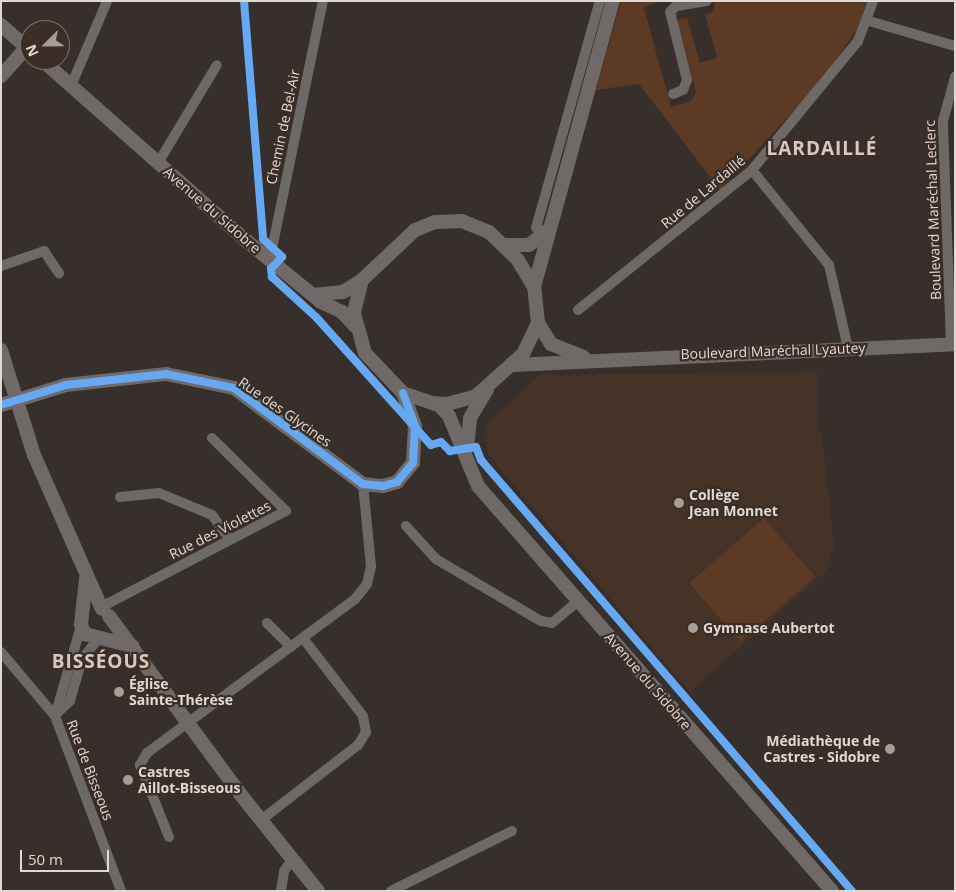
<!DOCTYPE html>
<html>
<head>
<meta charset="utf-8">
<style>
  body { margin:0 }
  #map { position:relative; width:956px; height:892px; overflow:hidden; background:#362f2b; font-family:"Open Sans",sans-serif }
  div>[style] { position:absolute }
  .built>* { inset:0; background:#453328 }
  .green>* { inset:0; background:#5c3a23; transform-origin:0 0 }
  .street>* { height:10px; margin:-5px; padding:0 5px; transform-origin:5px; border-radius:5px; background:#6c6967 }
  .secondary>* { height:14px; margin:-7px; padding:0 7px; transform-origin:7px; border-radius:7px; background:#6f6a68 }
  .cycleway>* { height:8px; margin:-4px; padding:0 4px; transform-origin:4px; border-radius:4px; background:#66a8f1 }
  .dots>* { width:14px; height:14px; translate:-50% -50%; box-sizing:border-box; border:2px solid #3b2e26; border-radius:50% }
  span { translate:-50% -50%; white-space:nowrap; text-align:center; line-height:1.15; -webkit-text-stroke:4.5px #3b2e26; paint-order:stroke }
  .street-label { font-size:14px; color:#e0d8d2 }
  .poi-label { font-size:14px; color:#e0d8d2; font-weight:700 }
  .left { translate:0 -50%; text-align:left }
  .right { translate:-100% -50%; text-align:right }
  .district-label { font-size:19px; color:#d9c8bd; font-weight:700; letter-spacing:1px }
  .frame { position:absolute; inset:0; border:2px solid #e0d8d2; pointer-events:none }
  .north { position:absolute; left:20px; top:20px; width:50px; height:50px; box-sizing:border-box; background:#3b2e26; border:1px solid #7d726b; border-radius:50%; rotate:247deg; font-size:14px; font-weight:700; line-height:20px; text-align:center; color:#e0d8d2 }
  .north::after { content:''; display:block; margin:auto; width:18px; height:22px; background:#a49d98; clip-path:polygon(50% 0,100% 100%,50% 72%,0 100%) }
  .scale { position:absolute; left:20px; top:850px; width:89px; height:22px; box-sizing:border-box; border:2px solid #e0d8d2; border-top:0; padding-left:6px; font-size:15px; line-height:18px; white-space:nowrap; color:#e0d8d2; -webkit-text-stroke:4px #3b2e26; paint-order:stroke }
</style>
</head>
<body>
<div id="map">
  <div class="built">
    <i style="clip-path:polygon(817px 372px,817px 424px,822px 436px,834px 545px,827px 570px,690px 692px,489px 456px,484px 436px,487px 424px,539px 375px)"></i>
  </div>
  <div class="green">
    <i style="clip-path:polygon(621px 1px,659px 1px,644px 8px,671px 107px,691px 101px,696px 92px,676px 20px,687px 17px,700px 63px,717px 58px,705px 14px,713px 12px,715px 1px,867px 1px,857px 29px,819px 84px,720px 190px,639px 84px,596px 90px)"></i>
    <i style="left:764px;top:518px;width:78px;height:99px;rotate:49deg"></i>
  </div>
  <div class="street">
    <i style="left:869px;top:21px;width:90px;rotate:16.2deg"></i>
    <i style="left:71px;top:86px;width:92px;rotate:-67deg"></i>
    <i style="left:673px;top:94px;width:11px;rotate:-22deg"></i>
    <i style="left:683px;top:90px;width:11px;rotate:-68deg"></i>
    <i style="left:687px;top:80px;width:70px;rotate:-104deg"></i>
    <i style="left:670px;top:12px;width:8px;rotate:-45deg"></i>
    <i style="left:676px;top:6px;width:31px;rotate:-9deg"></i>
    <i style="left:158px;top:163px;width:114px;rotate:-59deg"></i>
    <i style="left:752px;top:170px;width:122px;rotate:51deg"></i>
    <i style="left:829px;top:265px;width:85px;rotate:77.1deg"></i>
    <i style="left:536px;top:228px;width:236px;rotate:-74.3deg"></i>
    <i style="left:264px;top:256px;width:15px;rotate:-53deg"></i>
    <i style="left:273px;top:244px;width:248px;rotate:-78.4deg"></i>
    <i style="left:1px;top:266px;width:46px;rotate:-19.2deg"></i>
    <i style="left:44px;top:251px;width:27px;rotate:56deg"></i>
    <i style="left:578px;top:310px;width:223px;rotate:-38.8deg"></i>
    <i style="left:752px;top:170px;width:167px;rotate:-50.6deg"></i>
    <i style="left:858px;top:41px;width:43px;rotate:-69.4deg"></i>
    <i style="left:951px;top:344px;width:223px;rotate:-92.1deg"></i>
    <i style="left:943px;top:121px;width:46px;rotate:-74.7deg"></i>
    <i style="left:120px;top:497px;width:39px;rotate:-6deg"></i>
    <i style="left:159px;top:493px;width:57px;rotate:22.5deg"></i>
    <i style="left:212px;top:515px;width:31px;rotate:54deg"></i>
    <i style="left:406px;top:526px;width:45px;rotate:47.7deg"></i>
    <i style="left:436px;top:559px;width:122px;rotate:30.6deg"></i>
    <i style="left:541px;top:621px;width:11px;rotate:10deg"></i>
    <i style="left:552px;top:623px;width:34px;rotate:-40deg"></i>
    <i style="left:104px;top:611px;width:8px;rotate:-67deg"></i>
    <i style="left:107px;top:604px;width:202px;rotate:-27.5deg"></i>
    <i style="left:286px;top:511px;width:104px;rotate:-135.4deg"></i>
    <i style="left:267px;top:623px;width:34px;rotate:45deg"></i>
    <i style="left:1px;top:652px;width:84px;rotate:49.8deg"></i>
    <i style="left:55px;top:716px;width:187px;rotate:69.3deg"></i>
    <i style="left:55px;top:715px;width:21px;rotate:-43deg"></i>
    <i style="left:70px;top:701px;width:44px;rotate:-74.1deg"></i>
    <i style="left:82px;top:659px;width:26px;rotate:-51deg"></i>
    <i style="left:55px;top:716px;width:94px;rotate:-73.9deg"></i>
    <i style="left:261px;top:820px;width:123px;rotate:-37.7deg"></i>
    <i style="left:358px;top:745px;width:15px;rotate:-58deg"></i>
    <i style="left:366px;top:732px;width:16px;rotate:-101deg"></i>
    <i style="left:363px;top:716px;width:98px;rotate:-127.6deg"></i>
    <i style="left:169px;top:837px;width:78px;rotate:-111.9deg"></i>
    <i style="left:140px;top:765px;width:14px;rotate:-60deg"></i>
    <i style="left:147px;top:753px;width:259px;rotate:-36.5deg"></i>
    <i style="left:355px;top:599px;width:19px;rotate:-51deg"></i>
    <i style="left:367px;top:584px;width:18px;rotate:-77deg"></i>
    <i style="left:371px;top:566px;width:82px;rotate:-95.6deg"></i>
    <i style="left:281px;top:891px;width:20px;rotate:-81deg"></i>
    <i style="left:284px;top:871px;width:14px;rotate:-54deg"></i>
    <i style="left:391px;top:891px;width:135px;rotate:-26.4deg"></i>
  </div>
  <div class="secondary">
    <i style="left:1px;top:25px;width:38px;rotate:41deg"></i>
    <i style="left:42px;top:60px;width:275px;rotate:41.5deg"></i>
    <i style="left:248px;top:242px;width:94px;rotate:39.4deg"></i>
    <i style="left:321px;top:302px;width:23px;rotate:25deg"></i>
    <i style="left:342px;top:312px;width:19px;rotate:47deg"></i>
    <i style="left:1px;top:76px;width:39px;rotate:-48deg"></i>
    <i style="left:506px;top:245px;width:23px"></i>
    <i style="left:529px;top:245px;width:23px;rotate:-38deg"></i>
    <i style="left:534px;top:287px;width:297px;rotate:-74.6deg"></i>
    <i style="left:313px;top:295px;width:30px;rotate:-6deg"></i>
    <i style="left:343px;top:292px;width:22px;rotate:-32deg"></i>
    <i style="left:538px;top:323px;width:25px;rotate:58deg"></i>
    <i style="left:551px;top:344px;width:35px;rotate:22deg"></i>
    <i style="left:1px;top:350px;width:110px;rotate:72.6deg"></i>
    <i style="left:34px;top:455px;width:168px;rotate:66.2deg"></i>
    <i style="left:513px;top:365px;width:442px;rotate:-2.7deg"></i>
    <i style="left:432px;top:403px;width:15px;rotate:4deg"></i>
    <i style="left:447px;top:404px;width:30px;rotate:-15deg"></i>
    <i style="left:476px;top:396px;width:63px;rotate:-41.8deg"></i>
    <i style="left:523px;top:354px;width:34px;rotate:-64deg"></i>
    <i style="left:538px;top:323px;width:36px;rotate:-96deg"></i>
    <i style="left:534px;top:287px;width:31px;rotate:-121deg"></i>
    <i style="left:518px;top:260px;width:40px;rotate:-136deg"></i>
    <i style="left:489px;top:232px;width:29px;rotate:-158deg"></i>
    <i style="left:462px;top:221px;width:27px;rotate:178deg"></i>
    <i style="left:435px;top:222px;width:22px;rotate:158deg"></i>
    <i style="left:415px;top:230px;width:73px;rotate:136.7deg"></i>
    <i style="left:362px;top:280px;width:34px;rotate:104deg"></i>
    <i style="left:354px;top:313px;width:41px;rotate:74.6deg"></i>
    <i style="left:365px;top:353px;width:55px;rotate:46.5deg"></i>
    <i style="left:403px;top:393px;width:39px;rotate:19deg"></i>
    <i style="left:440px;top:406px;width:13px;rotate:48deg"></i>
    <i style="left:449px;top:416px;width:76px;rotate:67.5deg"></i>
    <i style="left:478px;top:486px;width:538px;rotate:48.84deg"></i>
    <i style="left:1px;top:405px;width:68px;rotate:-17.1deg"></i>
    <i style="left:66px;top:385px;width:101px;rotate:-6.3deg"></i>
    <i style="left:166px;top:374px;width:69px;rotate:11.6deg"></i>
    <i style="left:234px;top:388px;width:161px;rotate:36.7deg"></i>
    <i style="left:363px;top:484px;width:20px;rotate:6deg"></i>
    <i style="left:383px;top:486px;width:15px;rotate:-16deg"></i>
    <i style="left:397px;top:482px;width:25px;rotate:-50deg"></i>
    <i style="left:413px;top:463px;width:37px;rotate:-87deg"></i>
    <i style="left:415px;top:426px;width:35px;rotate:-110deg"></i>
    <i style="left:467px;top:448px;width:30px;rotate:-84deg"></i>
    <i style="left:470px;top:418px;width:33px;rotate:-59deg"></i>
    <i style="left:86px;top:579px;width:46px;rotate:96.2deg"></i>
    <i style="left:81px;top:625px;width:10px;rotate:66deg"></i>
    <i style="left:85px;top:634px;width:49px;rotate:14.3deg"></i>
    <i style="left:109px;top:616px;width:222px;rotate:53.6deg"></i>
    <i style="left:241px;top:795px;width:123px;rotate:51.3deg"></i>
  </div>
  <div class="cycleway">
    <i style="left:244px;top:1px;width:239px;rotate:85.4deg"></i>
    <i style="left:263px;top:239px;width:26px;rotate:43deg"></i>
    <i style="left:282px;top:257px;width:16px;rotate:133deg"></i>
    <i style="left:271px;top:269px;width:8px;rotate:83deg"></i>
    <i style="left:272px;top:277px;width:59px;rotate:42.3deg"></i>
    <i style="left:316px;top:317px;width:172px;rotate:48.1deg"></i>
    <i style="left:431px;top:445px;width:10px;rotate:-17deg"></i>
    <i style="left:441px;top:442px;width:13px;rotate:45deg"></i>
    <i style="left:450px;top:451px;width:26px;rotate:-9deg"></i>
    <i style="left:476px;top:447px;width:14px;rotate:69deg"></i>
    <i style="left:481px;top:460px;width:569px;rotate:49.28deg"></i>
    <i style="left:1px;top:405px;width:68px;rotate:-17.1deg"></i>
    <i style="left:66px;top:385px;width:101px;rotate:-6.3deg"></i>
    <i style="left:166px;top:374px;width:69px;rotate:11.6deg"></i>
    <i style="left:234px;top:388px;width:161px;rotate:36.7deg"></i>
    <i style="left:363px;top:484px;width:20px;rotate:6deg"></i>
    <i style="left:383px;top:486px;width:15px;rotate:-16deg"></i>
    <i style="left:397px;top:482px;width:25px;rotate:-50deg"></i>
    <i style="left:413px;top:463px;width:37px;rotate:-87deg"></i>
    <i style="left:415px;top:426px;width:35px;rotate:-110deg"></i>
  </div>
  <div class="dots">
    <i style="left:679px;top:503px;background:#a49d98"></i>
    <i style="left:693px;top:628px;background:#a49d98"></i>
    <i style="left:119px;top:692px;background:#a49d98"></i>
    <i style="left:890px;top:749px;background:#a49d98"></i>
    <i style="left:128px;top:780px;background:#a49d98"></i>
  </div>
  <div class="street-label">
    <span style="left:283px;top:127px;rotate:-78deg">Chemin de Bel-Air</span>
    <span style="left:703px;top:192px;rotate:-40deg">Rue de Lardaillé</span>
    <span style="left:212px;top:210px;rotate:41deg">Avenue du Sidobre</span>
    <span style="left:933px;top:210px;rotate:-92deg">Boulevard Maréchal Leclerc</span>
    <span style="left:773px;top:351px;rotate:-2deg">Boulevard Maréchal Lyautey</span>
    <span style="left:285px;top:412px;rotate:35deg">Rue des Glycines</span>
    <span style="left:220px;top:530px;rotate:-27deg">Rue des Violettes</span>
    <span style="left:648px;top:681px;rotate:49deg">Avenue du Sidobre</span>
    <span style="left:90px;top:770px;rotate:69deg">Rue de Bisseous</span>
  </div>
  <div class="poi-label">
    <span class="left" style="left:689px;top:503px">Collège<br>Jean Monnet</span>
    <span class="left" style="left:703px;top:628px">Gymnase Aubertot</span>
    <span class="left" style="left:129px;top:692px">Église<br>Sainte-Thérèse</span>
    <span class="right" style="left:880px;top:749px">Médiathèque de<br>Castres - Sidobre</span>
    <span class="left" style="left:138px;top:780px">Castres<br>Aillot-Bisseous</span>
  </div>
  <div class="district-label">
    <span style="left:822px;top:149px">LARDAILLÉ</span>
    <span style="left:101px;top:662px">BISSÉOUS</span>
  </div>
  <div class="frame"></div>
  <div class="north">N</div>
  <div class="scale">50 m</div>
</div>
</body>
</html>
